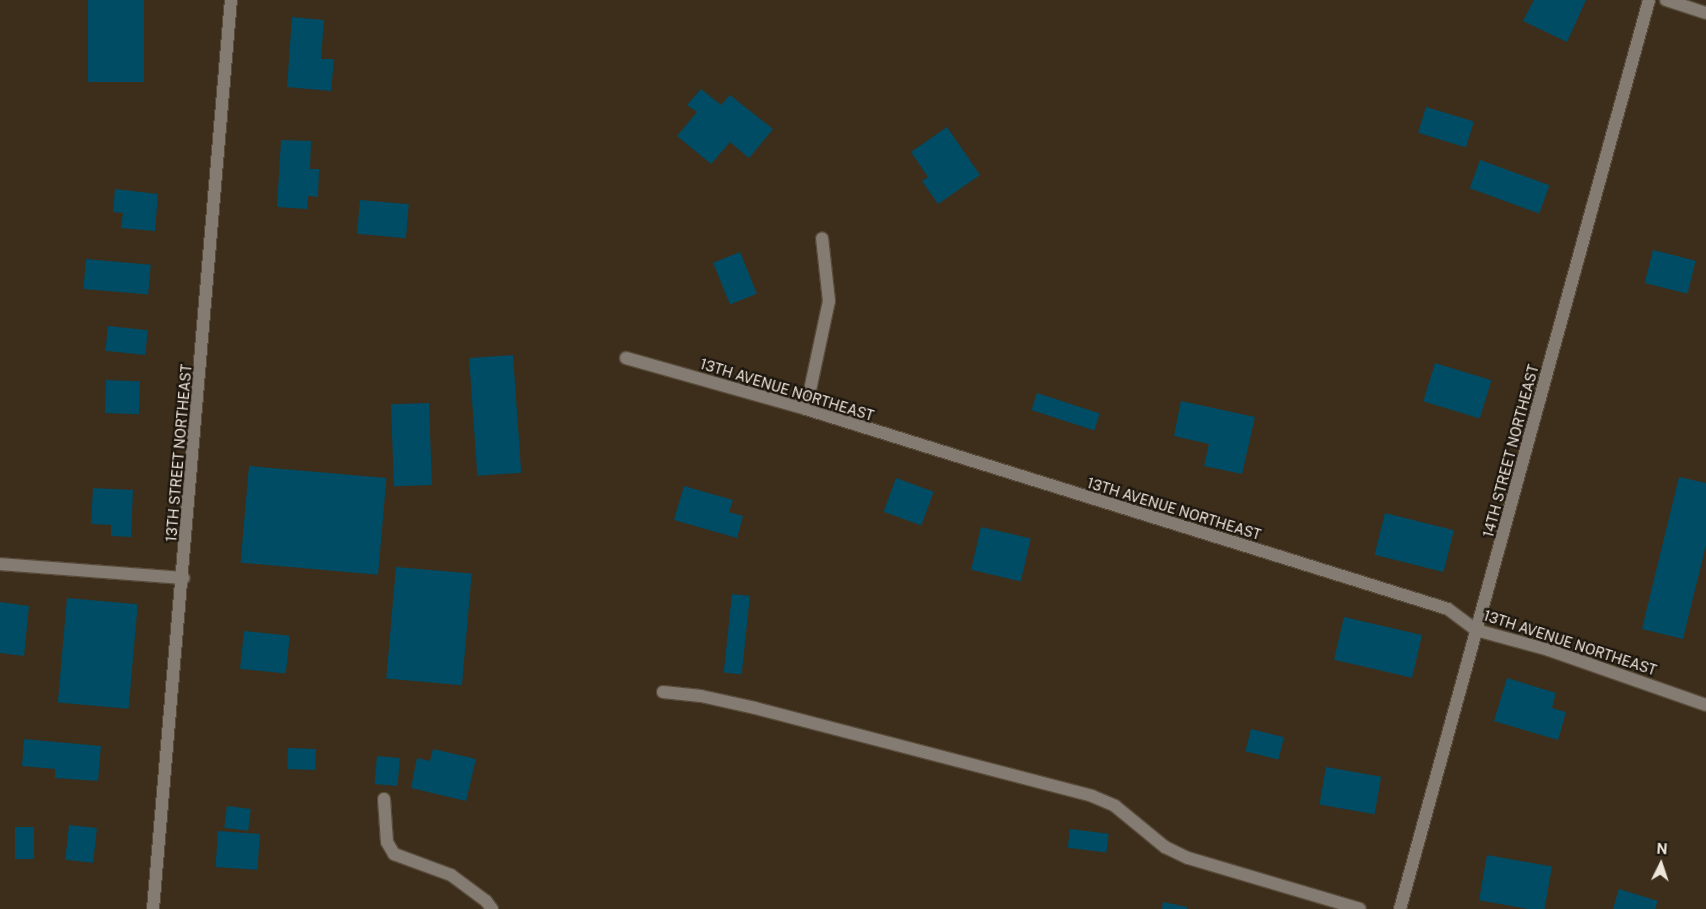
<!DOCTYPE html>
<html>
<head>
<meta charset="utf-8">
<style>
  body { margin:0 }
  #map { position:relative; width:1706px; height:909px; overflow:hidden; background:#3c2e1b; font-family:"Public Sans",sans-serif }
  div>[style] { position:absolute }
  .building>* { inset:0; background:#014c65; transform-origin:0 0 }
  .roads { filter:drop-shadow(1px 0 #594b3a) drop-shadow(-1px 0 #594b3a) drop-shadow(0 1px #594b3a) drop-shadow(0 -1px #594b3a) }
  .minor>* { height:12px; margin:-6px; padding:0 6px; transform-origin:6px; border-radius:6px; background:#847c73 }
  span { translate:-50% -50%; white-space:nowrap; text-align:center; line-height:1.15; -webkit-text-stroke:4.5px #1e170f; paint-order:stroke }
  .street-label { font-size:14px; color:#efe6db }
  .north { position:absolute; left:1636px; top:839px; width:50px; height:50px; -webkit-text-stroke:4px #1e170f; paint-order:stroke; rotate:4deg; font-size:14px; font-weight:700; line-height:20px; text-align:center; color:#efe6db }
  .north::after { content:''; display:block; margin:auto; width:18px; height:22px; background:#efe6db; clip-path:polygon(50% 0,100% 100%,50% 72%,0 100%) }
</style>
</head>
<body>
<div id="map">
  <div class="building">
    <i style="left:88px;top:0;width:56px;height:82px"></i>
    <i style="clip-path:polygon(1534px 0,1586px 0,1567px 42px,1523px 21px)"></i>
    <i style="clip-path:polygon(292px 17px,324px 20px,321px 59px,334px 59px,331px 91px,287px 87px)"></i>
    <i style="clip-path:polygon(701px 89px,721px 105px,730px 95px,773px 129px,749px 158px,730px 142px,711px 164px,677px 136px,697px 112px,687px 105px)"></i>
    <i style="left:1426px;top:107px;width:50px;height:27px;rotate:17deg"></i>
    <i style="clip-path:polygon(947px 127px,980px 175px,938px 204px,922px 181px,928px 177px,911px 152px)"></i>
    <i style="clip-path:polygon(281px 140px,311px 141px,310px 169px,319px 169px,318px 197px,308px 196px,307px 209px,277px 207px)"></i>
    <i style="left:1480px;top:160px;width:74px;height:30px;rotate:20deg"></i>
    <i style="clip-path:polygon(115px 189px,158px 194px,155px 231px,121px 228px,123px 213px,113px 212px)"></i>
    <i style="left:360px;top:200px;width:49px;height:34px;rotate:5deg"></i>
    <i style="left:1653px;top:250px;width:44px;height:34px;rotate:14deg"></i>
    <i style="left:740px;top:252px;width:45px;height:29px;rotate:68deg"></i>
    <i style="left:86px;top:259px;width:65px;height:30px;rotate:5deg"></i>
    <i style="left:108px;top:326px;width:40px;height:25px;rotate:6deg"></i>
    <i style="left:513px;top:355px;width:118px;height:44px;rotate:86deg"></i>
    <i style="left:1435px;top:363px;width:59px;height:40px;rotate:17deg"></i>
    <i style="left:106px;top:380px;width:34px;height:33px;rotate:2deg"></i>
    <i style="left:1037px;top:393px;width:66px;height:18px;rotate:18deg"></i>
    <i style="clip-path:polygon(1181px 401px,1255px 417px,1242px 474px,1204px 466px,1209px 444px,1174px 436px)"></i>
    <i style="left:429px;top:403px;width:82px;height:38px;rotate:88deg"></i>
    <i style="left:249px;top:466px;width:138px;height:97px;rotate:5deg"></i>
    <i style="clip-path:polygon(1679px 477px,1706px 483px,1706px 545px,1683px 639px,1642px 629px)"></i>
    <i style="left:896px;top:478px;width:40px;height:36px;rotate:20deg"></i>
    <i style="clip-path:polygon(684px 486px,733px 500px,729px 512px,743px 516px,737px 538px,674px 520px)"></i>
    <i style="clip-path:polygon(93px 488px,133px 490px,131px 537px,111px 536px,111px 525px,91px 524px)"></i>
    <i style="left:1385px;top:513px;width:71px;height:43px;rotate:14deg"></i>
    <i style="left:981px;top:527px;width:51px;height:44px;rotate:13deg"></i>
    <i style="left:396px;top:567px;width:76px;height:112px;rotate:5deg"></i>
    <i style="left:732px;top:594px;width:18px;height:79px;rotate:6deg"></i>
    <i style="left:67px;top:598px;width:71px;height:105px;rotate:5deg"></i>
    <i style="clip-path:polygon(0 602px,29px 606px,24px 656px,0 653px)"></i>
    <i style="left:1344px;top:617px;width:80px;height:44px;rotate:13deg"></i>
    <i style="left:244px;top:631px;width:46px;height:38px;rotate:6deg"></i>
    <i style="clip-path:polygon(1507px 678px,1556px 693px,1552px 708px,1566px 712px,1558px 740px,1494px 721px)"></i>
    <i style="left:1251px;top:729px;width:34px;height:23px;rotate:14deg"></i>
    <i style="clip-path:polygon(24px 739px,101px 746px,98px 781px,55px 778px,55px 769px,22px 766px)"></i>
    <i style="left:288px;top:748px;width:28px;height:21px;rotate:2deg"></i>
    <i style="clip-path:polygon(433px 749px,476px 759px,466px 801px,411px 788px,417px 758px,430px 761px)"></i>
    <i style="left:377px;top:756px;width:23px;height:28px;rotate:5deg"></i>
    <i style="left:1326px;top:767px;width:56px;height:38px;rotate:10deg"></i>
    <i style="left:227px;top:806px;width:24px;height:22px;rotate:7deg"></i>
    <i style="left:69px;top:825px;width:28px;height:35px;rotate:6deg"></i>
    <i style="left:15px;top:827px;width:19px;height:32px"></i>
    <i style="left:1070px;top:829px;width:39px;height:19px;rotate:7deg"></i>
    <i style="left:218px;top:831px;width:42px;height:36px;rotate:4deg"></i>
    <i style="left:1487px;top:855px;width:66px;height:46px;rotate:10deg"></i>
    <i style="clip-path:polygon(1619px 889px,1658px 901px,1655px 909px,1613px 909px)"></i>
    <i style="clip-path:polygon(1163px 902px,1187px 907px,1187px 909px,1162px 909px)"></i>
  </div>
  <div class="roads">
    <div class="minor">
      <i style="left:1666px;top:0;width:42px;rotate:18deg"></i>
      <i style="left:626px;top:358px;width:187px;rotate:15.8deg"></i>
      <i style="left:806px;top:409px;width:672px;rotate:17.3deg"></i>
      <i style="left:1448px;top:609px;width:35px;rotate:37deg"></i>
      <i style="left:1476px;top:630px;width:76px;rotate:15.3deg"></i>
      <i style="left:1549px;top:650px;width:166px;rotate:19.3deg"></i>
      <i style="left:806px;top:409px;width:110px;rotate:-78deg"></i>
      <i style="left:829px;top:301px;width:63px;rotate:-96.3deg"></i>
      <i style="left:0;top:564px;width:184px;rotate:4.4deg"></i>
      <i style="left:663px;top:692px;width:38px;rotate:6deg"></i>
      <i style="left:701px;top:696px;width:55px;rotate:12.5deg"></i>
      <i style="left:755px;top:708px;width:348px;rotate:14.6deg"></i>
      <i style="left:1092px;top:796px;width:25px;rotate:23deg"></i>
      <i style="left:1115px;top:806px;width:65px;rotate:39.4deg"></i>
      <i style="left:1165px;top:847px;width:25px;rotate:26deg"></i>
      <i style="left:1188px;top:858px;width:179px;rotate:16.5deg"></i>
      <i style="left:384px;top:799px;width:43px;rotate:86deg"></i>
      <i style="left:387px;top:842px;width:14px;rotate:60deg"></i>
      <i style="left:394px;top:854px;width:61px;rotate:20.2deg"></i>
      <i style="left:451px;top:875px;width:44px;rotate:36.6deg"></i>
      <i style="left:486px;top:901px;width:10px;rotate:53deg"></i>
      <i style="left:153px;top:909px;width:912px;rotate:-85.1deg"></i>
      <i style="left:1400px;top:909px;width:942px;rotate:-74.68deg"></i>
    </div>
  </div>
  <div class="street-label">
    <span style="left:787px;top:390px;rotate:17deg">13TH AVENUE NORTHEAST</span>
    <span style="left:1511px;top:451px;rotate:-75deg">14TH STREET NORTHEAST</span>
    <span style="left:179px;top:453px;rotate:-85deg">13TH STREET NORTHEAST</span>
    <span style="left:1174px;top:509px;rotate:17deg">13TH AVENUE NORTHEAST</span>
    <span style="left:1570px;top:643px;rotate:18deg">13TH AVENUE NORTHEAST</span>
  </div>
  <div class="north">N</div>
</div>
</body>
</html>
